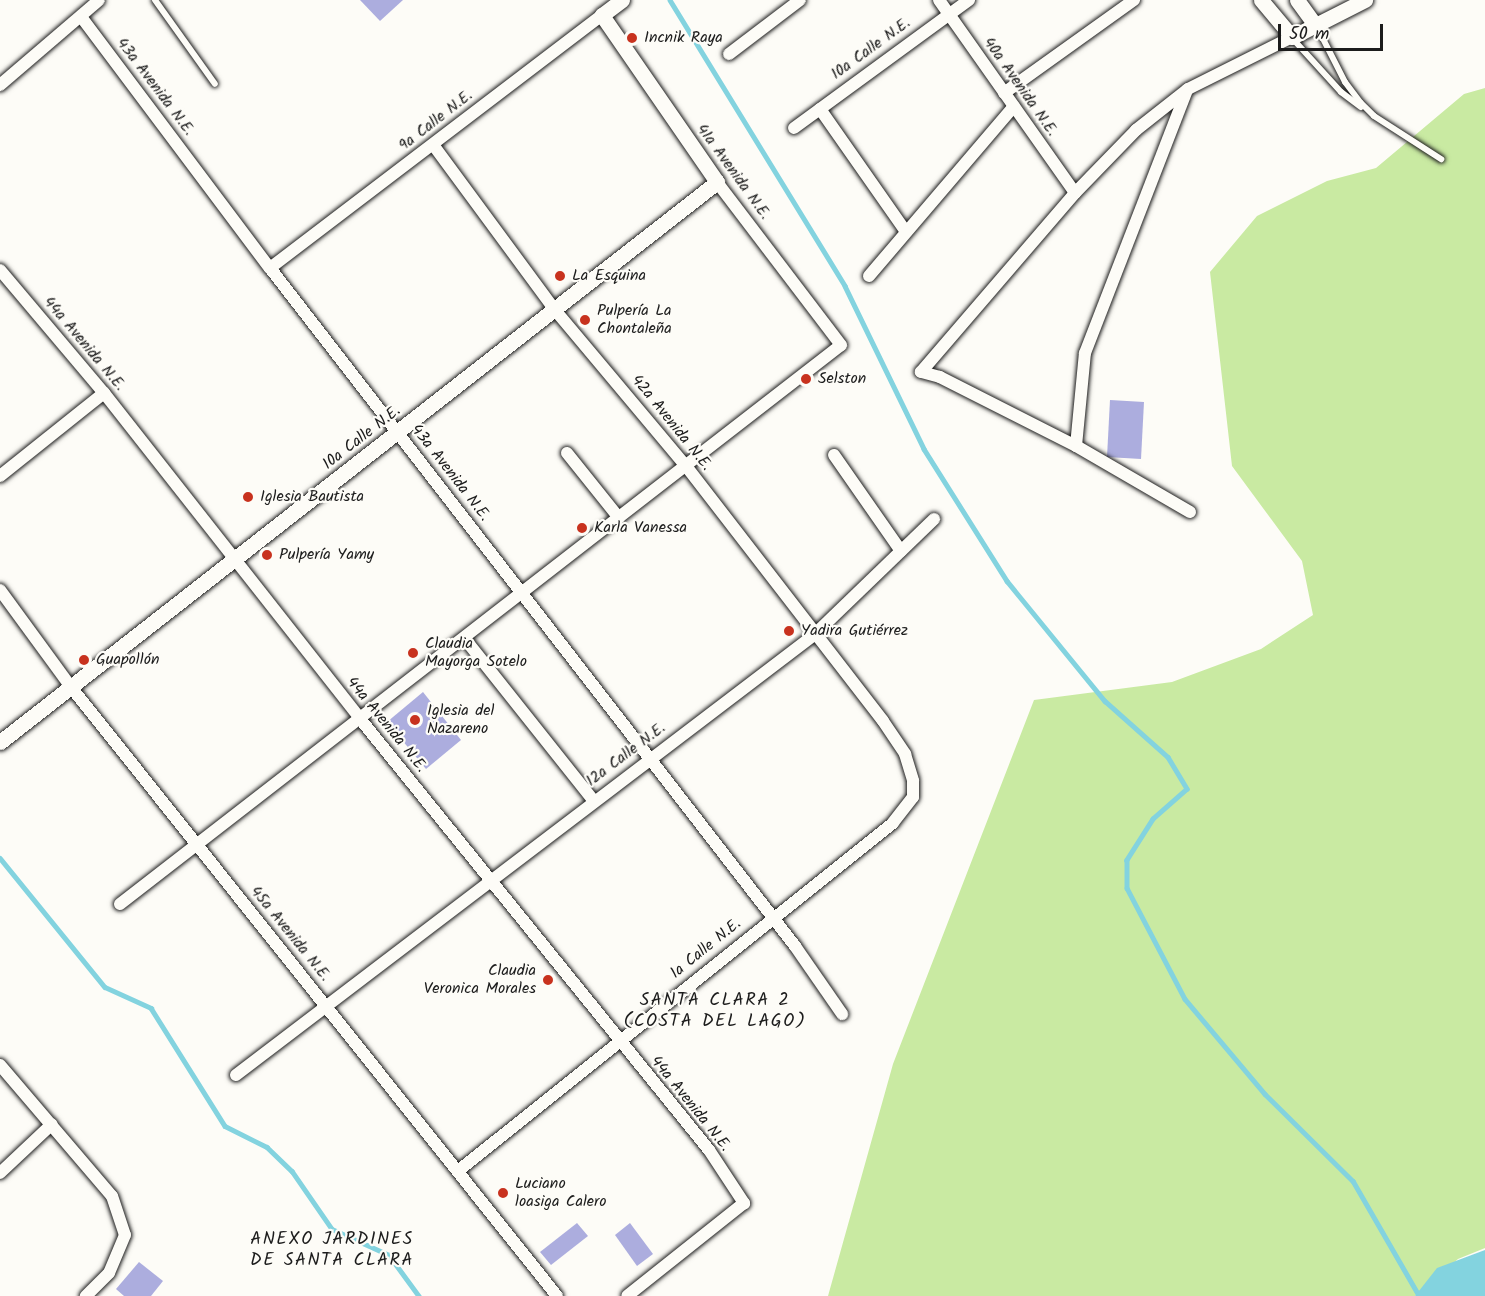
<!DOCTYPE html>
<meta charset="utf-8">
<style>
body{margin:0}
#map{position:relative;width:1485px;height:1296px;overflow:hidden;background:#fdfcf7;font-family:Kalam,sans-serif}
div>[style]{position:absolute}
.green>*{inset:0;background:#c9eaa2}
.water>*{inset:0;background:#83d3df}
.stream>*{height:4.5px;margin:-2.25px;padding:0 2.25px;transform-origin:2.25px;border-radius:2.25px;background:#83d3df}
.building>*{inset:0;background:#acadde}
.roads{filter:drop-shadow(0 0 2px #1c1c1c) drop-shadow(0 0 2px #1c1c1c)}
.service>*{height:6px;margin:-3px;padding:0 3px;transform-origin:3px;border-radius:3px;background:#fdfcf7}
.minor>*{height:12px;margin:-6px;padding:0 6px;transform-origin:6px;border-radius:6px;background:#fdfcf7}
.tertiary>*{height:15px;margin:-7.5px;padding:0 7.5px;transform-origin:7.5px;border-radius:7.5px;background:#fdfcf7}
.dots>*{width:16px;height:16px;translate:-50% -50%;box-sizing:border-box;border:3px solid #fdfcf7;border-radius:50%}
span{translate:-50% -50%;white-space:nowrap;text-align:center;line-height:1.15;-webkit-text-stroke:4.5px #fdfcf7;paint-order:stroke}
.poi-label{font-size:16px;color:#1c1c1c}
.left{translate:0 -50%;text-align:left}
.right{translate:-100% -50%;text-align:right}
.street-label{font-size:16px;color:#1c1c1c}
.neighbourhood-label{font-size:18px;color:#1c1c1c;letter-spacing:1.5px}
.scale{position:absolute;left:1278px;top:24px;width:105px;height:27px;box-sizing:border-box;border:3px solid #1c1c1c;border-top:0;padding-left:8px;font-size:18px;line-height:21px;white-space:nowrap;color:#1c1c1c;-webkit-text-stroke:4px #fdfcf7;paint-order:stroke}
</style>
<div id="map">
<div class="green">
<i style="clip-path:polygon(1485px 88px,1485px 1248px,1458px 1259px,1415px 1296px,828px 1296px,893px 1064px,1034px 700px,1172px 682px,1261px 649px,1313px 615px,1302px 561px,1232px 466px,1210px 272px,1257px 216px,1327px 181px,1376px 168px,1464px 94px)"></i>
</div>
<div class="water">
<i style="clip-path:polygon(1485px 1250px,1485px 1296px,1415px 1296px,1437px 1268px)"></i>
</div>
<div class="stream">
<i style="left:670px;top:0;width:335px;rotate:58.5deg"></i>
<i style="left:845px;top:286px;width:181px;rotate:64.1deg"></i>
<i style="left:924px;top:449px;width:156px;rotate:57.8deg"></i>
<i style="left:1007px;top:581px;width:155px;rotate:50.8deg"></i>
<i style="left:1105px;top:701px;width:84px;rotate:41.6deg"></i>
<i style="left:1168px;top:757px;width:37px;rotate:59deg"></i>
<i style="left:1187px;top:789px;width:45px;rotate:138.6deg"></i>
<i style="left:1153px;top:819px;width:49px;rotate:122.4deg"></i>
<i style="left:1127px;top:860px;width:28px;rotate:90deg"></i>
<i style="left:1127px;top:888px;width:125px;rotate:62.4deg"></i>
<i style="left:1185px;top:999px;width:124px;rotate:49.9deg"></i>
<i style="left:1265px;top:1094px;width:124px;rotate:44.7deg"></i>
<i style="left:1353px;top:1181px;width:128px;rotate:60deg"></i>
<i style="left:0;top:858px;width:166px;rotate:50.9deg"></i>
<i style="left:105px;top:987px;width:51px;rotate:24.5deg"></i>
<i style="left:151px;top:1008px;width:139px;rotate:57.9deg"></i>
<i style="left:225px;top:1126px;width:47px;rotate:26.6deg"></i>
<i style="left:267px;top:1147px;width:35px;rotate:44deg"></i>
<i style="left:292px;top:1171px;width:70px;rotate:55.4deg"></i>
<i style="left:332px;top:1229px;width:63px;rotate:24.5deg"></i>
<i style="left:389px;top:1255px;width:51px;rotate:53.8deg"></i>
</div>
<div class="building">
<i style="clip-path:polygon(360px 0,403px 0,380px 21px)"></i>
<i style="clip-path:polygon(1110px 400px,1144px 402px,1141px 459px,1107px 457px)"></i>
<i style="clip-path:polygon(423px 692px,461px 740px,426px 769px,387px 722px)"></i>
<i style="clip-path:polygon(577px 1223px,588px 1236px,551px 1265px,540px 1252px)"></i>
<i style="clip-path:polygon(630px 1223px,653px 1254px,637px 1266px,615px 1235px)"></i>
<i style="clip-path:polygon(139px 1262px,163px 1281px,151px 1296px,124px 1296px,116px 1289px)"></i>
</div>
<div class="roads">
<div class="service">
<i style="left:155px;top:0;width:103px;rotate:54.5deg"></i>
<i style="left:1317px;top:27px;width:62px;rotate:63deg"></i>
<i style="left:1345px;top:82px;width:26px;rotate:53deg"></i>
<i style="left:1361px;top:103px;width:18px;rotate:45deg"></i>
<i style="left:1374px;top:116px;width:80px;rotate:32.7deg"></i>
<i style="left:1292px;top:38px;width:73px;rotate:47.8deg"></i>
<i style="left:1341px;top:92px;width:25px;rotate:37deg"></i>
</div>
<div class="minor">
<i style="left:939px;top:0;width:236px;rotate:54.8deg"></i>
<i style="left:82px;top:18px;width:313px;rotate:53.1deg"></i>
<i style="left:270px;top:268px;width:858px;rotate:52.25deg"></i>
<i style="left:795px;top:946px;width:83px;rotate:55.3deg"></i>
<i style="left:729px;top:54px;width:89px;rotate:-37.3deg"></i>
<i style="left:0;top:85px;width:130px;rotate:-40.6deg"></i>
<i style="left:1004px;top:93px;width:160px;rotate:-35.6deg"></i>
<i style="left:820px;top:109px;width:150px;rotate:55deg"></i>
<i style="left:794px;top:128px;width:217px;rotate:-36.2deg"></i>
<i style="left:434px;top:146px;width:204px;rotate:53.6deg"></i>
<i style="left:555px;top:310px;width:204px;rotate:50deg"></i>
<i style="left:686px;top:466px;width:322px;rotate:52.3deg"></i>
<i style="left:883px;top:721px;width:40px;rotate:56deg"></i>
<i style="left:905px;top:754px;width:28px;rotate:73deg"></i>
<i style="left:913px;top:781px;width:16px;rotate:90deg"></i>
<i style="left:913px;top:797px;width:33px;rotate:128deg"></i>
<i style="left:893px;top:823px;width:557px;rotate:141.34deg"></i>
<i style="left:270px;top:268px;width:417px;rotate:-37.3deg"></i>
<i style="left:0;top:270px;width:161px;rotate:49.8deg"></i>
<i style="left:104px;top:393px;width:416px;rotate:51.8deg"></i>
<i style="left:361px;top:720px;width:553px;rotate:51.02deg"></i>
<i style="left:709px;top:1150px;width:64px;rotate:56.6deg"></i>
<i style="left:744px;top:1203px;width:149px;rotate:141.5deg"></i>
<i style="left:869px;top:276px;width:223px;rotate:-49.5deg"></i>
<i style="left:1076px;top:446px;width:93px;rotate:-84.5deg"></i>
<i style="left:1085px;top:353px;width:282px;rotate:-68.8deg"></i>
<i style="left:567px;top:453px;width:83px;rotate:51.3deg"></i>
<i style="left:834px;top:455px;width:117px;rotate:55.1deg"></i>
<i style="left:0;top:476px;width:133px;rotate:-38.6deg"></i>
<i style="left:1190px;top:512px;width:132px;rotate:-149.9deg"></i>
<i style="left:1076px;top:446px;width:153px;rotate:-153.1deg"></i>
<i style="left:940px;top:377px;width:20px;rotate:-165deg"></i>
<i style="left:921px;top:372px;width:236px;rotate:-49.3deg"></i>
<i style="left:1075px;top:193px;width:88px;rotate:-45.9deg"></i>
<i style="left:1136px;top:130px;width:66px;rotate:-38.3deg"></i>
<i style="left:1188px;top:89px;width:116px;rotate:-26.6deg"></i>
<i style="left:0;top:590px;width:120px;rotate:53.8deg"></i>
<i style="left:71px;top:687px;width:779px;rotate:51.41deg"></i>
<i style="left:465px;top:639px;width:206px;rotate:51.5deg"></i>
<i style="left:120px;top:904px;width:912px;rotate:-37.79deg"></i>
<i style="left:841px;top:345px;width:205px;rotate:-127.3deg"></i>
<i style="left:0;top:1065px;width:172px;rotate:49.5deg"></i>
<i style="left:112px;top:1196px;width:41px;rotate:71.6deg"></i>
<i style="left:125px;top:1235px;width:41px;rotate:112.8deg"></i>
<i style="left:109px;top:1273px;width:33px;rotate:135deg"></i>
<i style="left:236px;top:1075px;width:726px;rotate:-37.28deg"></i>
<i style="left:814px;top:635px;width:167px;rotate:-44deg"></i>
<i style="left:0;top:1173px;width:71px;rotate:-43.3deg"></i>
</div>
<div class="tertiary">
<i style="left:1261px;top:0;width:48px;rotate:50deg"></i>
<i style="left:1292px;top:37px;width:82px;rotate:-26.9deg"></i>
<i style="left:1297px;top:0;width:32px;rotate:54deg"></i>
<i style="left:0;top:742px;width:910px;rotate:-37.99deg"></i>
<i style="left:717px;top:182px;width:203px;rotate:-124.6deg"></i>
<i style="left:602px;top:15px;width:25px;rotate:-37deg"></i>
</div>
</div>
<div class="dots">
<i style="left:632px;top:38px;background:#c8321e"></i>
<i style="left:560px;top:276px;background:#c8321e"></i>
<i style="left:585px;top:320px;background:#c8321e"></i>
<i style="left:806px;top:379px;background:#c8321e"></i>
<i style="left:248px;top:497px;background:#c8321e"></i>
<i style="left:582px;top:528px;background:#c8321e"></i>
<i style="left:267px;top:555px;background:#c8321e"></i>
<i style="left:789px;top:631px;background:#c8321e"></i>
<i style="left:413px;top:653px;background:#c8321e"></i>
<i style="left:84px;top:660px;background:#c8321e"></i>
<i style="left:415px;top:720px;background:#c8321e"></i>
<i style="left:548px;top:980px;background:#c8321e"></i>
<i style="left:503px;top:1193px;background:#c8321e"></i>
</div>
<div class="poi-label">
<span class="left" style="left:644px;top:38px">Incnik Raya</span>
<span class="left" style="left:572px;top:276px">La Esquina</span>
<span class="left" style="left:597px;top:320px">Pulpería La<br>Chontaleña</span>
<span class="left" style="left:818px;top:379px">Selston</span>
<span class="left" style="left:260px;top:497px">Iglesia Bautista</span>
<span class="left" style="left:594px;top:528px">Karla Vanessa</span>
<span class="left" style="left:279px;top:555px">Pulpería Yamy</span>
<span class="left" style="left:801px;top:631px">Yadira Gutiérrez</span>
<span class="left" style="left:425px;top:653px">Claudia<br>Mayorga Sotelo</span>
<span class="left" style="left:96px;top:660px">Guapollón</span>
<span class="left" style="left:427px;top:720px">Iglesia del<br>Nazareno</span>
<span class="right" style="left:536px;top:980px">Claudia<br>Veronica Morales</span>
<span class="left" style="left:515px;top:1193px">Luciano<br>loasiga Calero</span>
</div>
<div class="street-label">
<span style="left:871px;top:49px;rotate:-36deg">10a Calle N.E.</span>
<span style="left:155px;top:87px;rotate:53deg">43a Avenida N.E.</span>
<span style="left:1020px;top:87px;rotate:55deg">40a Avenida N.E.</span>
<span style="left:436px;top:121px;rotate:-38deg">9a Calle N.E.</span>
<span style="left:733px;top:172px;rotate:54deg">41a Avenida N.E.</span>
<span style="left:84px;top:344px;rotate:50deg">44a Avenida N.E.</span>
<span style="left:671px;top:423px;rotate:51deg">42a Avenida N.E.</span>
<span style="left:362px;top:438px;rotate:-38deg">10a Calle N.E.</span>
<span style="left:450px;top:473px;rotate:52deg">43a Avenida N.E.</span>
<span style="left:386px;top:725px;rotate:51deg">44a Avenida N.E.</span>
<span style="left:626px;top:755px;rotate:-37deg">12a Calle N.E.</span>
<span style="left:290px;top:934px;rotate:51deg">45a Avenida N.E.</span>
<span style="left:706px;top:949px;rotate:-39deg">1a Calle N.E.</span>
<span style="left:690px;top:1104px;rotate:51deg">44a Avenida N.E.</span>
</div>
<div class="neighbourhood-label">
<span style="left:715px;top:1012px">SANTA CLARA 2<br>(COSTA DEL LAGO)</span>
<span style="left:332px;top:1251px">ANEXO JARDINES<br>DE SANTA CLARA</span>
</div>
<div class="scale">50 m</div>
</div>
